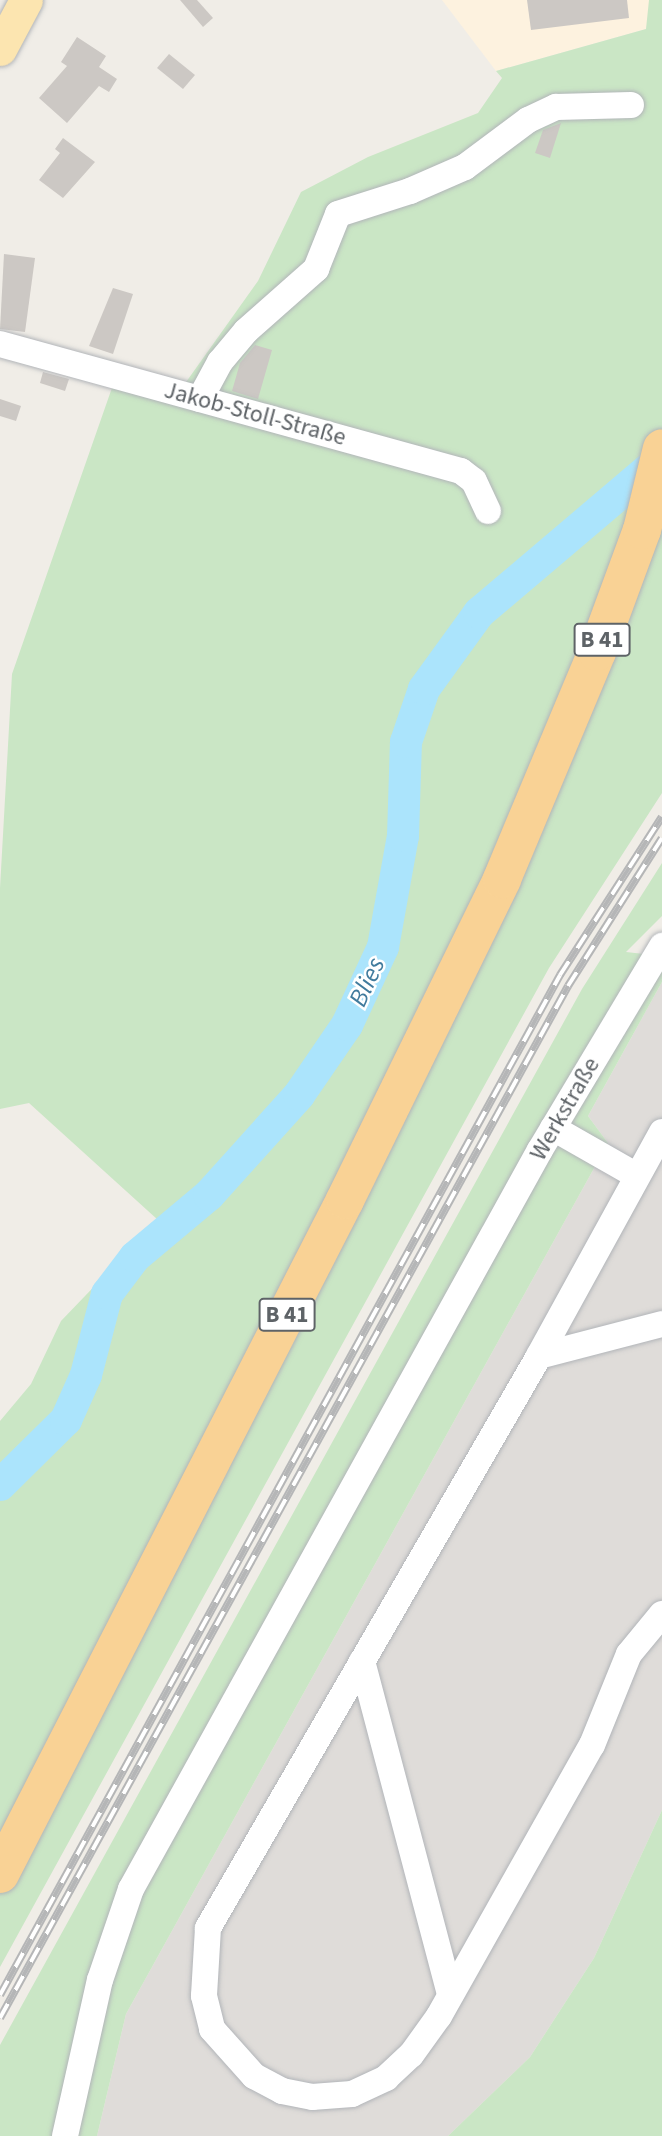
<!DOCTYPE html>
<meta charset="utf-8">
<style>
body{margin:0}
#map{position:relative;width:662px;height:2136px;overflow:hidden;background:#f0ede7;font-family:"Source Sans 3",sans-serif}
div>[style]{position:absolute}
.commercial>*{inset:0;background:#fdf2df}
.industrial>*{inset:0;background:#dfdcd9}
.green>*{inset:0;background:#cae6c5}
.river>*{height:32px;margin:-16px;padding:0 16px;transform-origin:16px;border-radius:16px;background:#abe4fc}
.building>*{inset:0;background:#ccc8c4}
.roads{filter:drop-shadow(0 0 2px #b2b5b9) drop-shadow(0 0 2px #b2b5b9)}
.minor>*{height:26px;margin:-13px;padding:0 13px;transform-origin:13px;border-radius:13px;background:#fff}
.major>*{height:33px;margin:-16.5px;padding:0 16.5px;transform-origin:16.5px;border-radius:16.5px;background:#fce5b0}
.highway>*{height:38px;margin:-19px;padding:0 19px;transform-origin:19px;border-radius:19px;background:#f9d295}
.rail>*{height:8px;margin-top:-4px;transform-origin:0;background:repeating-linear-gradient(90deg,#fff 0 16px,#b5b6b7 0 32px);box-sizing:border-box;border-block:2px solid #b5b6b7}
span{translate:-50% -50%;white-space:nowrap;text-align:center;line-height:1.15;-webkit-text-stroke:5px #fff;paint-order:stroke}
.shield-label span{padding:2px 5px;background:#fff;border:2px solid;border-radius:5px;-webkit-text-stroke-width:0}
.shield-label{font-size:23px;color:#5e6367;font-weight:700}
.street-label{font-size:24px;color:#5e6367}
.water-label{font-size:26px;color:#417b9d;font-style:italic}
</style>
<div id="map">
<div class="commercial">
<i style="clip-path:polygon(442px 0,649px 0,650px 12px,646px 29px,496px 71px)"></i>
</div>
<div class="industrial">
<i style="clip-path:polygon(662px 982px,662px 1810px,594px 1958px,530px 2057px,448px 2136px,97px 2136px,126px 2014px,608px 1143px,588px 1116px)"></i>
</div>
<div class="green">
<i style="clip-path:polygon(649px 0,662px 0,662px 793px,549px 968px,0 1967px,0 1421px,31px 1384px,61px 1321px,158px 1220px,29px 1103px,0 1109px,0 888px,12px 674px,114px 382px,174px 399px,258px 281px,301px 192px,368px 157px,478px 113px,502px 78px,496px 71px,646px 29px)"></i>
<i style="clip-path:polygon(662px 863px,662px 916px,626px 952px,662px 956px,662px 982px,588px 1116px,608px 1143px,126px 2014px,97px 2136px,0 2136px,0 2045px,582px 989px)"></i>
<i style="clip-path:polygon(662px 1810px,662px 2136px,448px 2136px,530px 2057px,594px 1958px)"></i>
</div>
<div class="river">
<i style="left:0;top:1485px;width:93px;rotate:-44.6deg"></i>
<i style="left:66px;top:1420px;width:49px;rotate:-66deg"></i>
<i style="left:86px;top:1375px;width:84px;rotate:-75.5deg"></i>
<i style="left:107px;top:1294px;width:46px;rotate:-52.9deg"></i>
<i style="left:135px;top:1257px;width:97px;rotate:-40deg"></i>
<i style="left:209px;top:1195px;width:135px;rotate:-48deg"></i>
<i style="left:299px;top:1095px;width:85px;rotate:-55.6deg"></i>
<i style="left:347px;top:1025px;width:86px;rotate:-65.2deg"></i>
<i style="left:383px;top:947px;width:113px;rotate:-79.8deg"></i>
<i style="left:403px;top:836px;width:94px;rotate:-88.2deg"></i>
<i style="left:406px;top:742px;width:56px;rotate:-71.2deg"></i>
<i style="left:424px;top:689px;width:94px;rotate:-54.1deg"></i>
<i style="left:479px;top:613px;width:240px;rotate:-40.3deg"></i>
</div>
<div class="building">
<i style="clip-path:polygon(180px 0,197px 0,213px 18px,203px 27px)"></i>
<i style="clip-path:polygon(527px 0,627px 0,629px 18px,531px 30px)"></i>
<i style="clip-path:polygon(77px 37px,106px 56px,99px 67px,117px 79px,109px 92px,99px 86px,67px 123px,39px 98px,67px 66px,61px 62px)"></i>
<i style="clip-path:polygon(169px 54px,195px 75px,183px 89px,157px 68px)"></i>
<i style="clip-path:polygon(561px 123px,550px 158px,535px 153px,543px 130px)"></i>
<i style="clip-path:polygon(63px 138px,95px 162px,63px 198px,39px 180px,60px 153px,55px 149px)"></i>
<i style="clip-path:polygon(4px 254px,35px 258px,25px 332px,0 329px)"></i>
<i style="clip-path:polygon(113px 288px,133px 294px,113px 354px,89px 346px)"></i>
<i style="clip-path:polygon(255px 345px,272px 350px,258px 399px,232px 391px,240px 363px)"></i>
<i style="clip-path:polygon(43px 372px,69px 379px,65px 391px,40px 383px)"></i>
<i style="clip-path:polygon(0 399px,21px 406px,16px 421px,0 416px)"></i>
</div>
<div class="roads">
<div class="minor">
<i style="left:0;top:344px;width:478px;rotate:15.4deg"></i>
<i style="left:461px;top:471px;width:16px;rotate:38deg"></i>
<i style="left:474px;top:481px;width:33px;rotate:65deg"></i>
<i style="left:200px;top:399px;width:42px;rotate:-61.6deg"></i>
<i style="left:220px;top:362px;width:40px;rotate:-50deg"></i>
<i style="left:246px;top:331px;width:94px;rotate:-41.5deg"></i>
<i style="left:316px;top:269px;width:59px;rotate:-68.2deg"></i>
<i style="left:338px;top:214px;width:76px;rotate:-17.7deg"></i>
<i style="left:410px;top:191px;width:60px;rotate:-23.6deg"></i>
<i style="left:465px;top:167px;width:79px;rotate:-36.7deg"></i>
<i style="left:528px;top:120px;width:31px;rotate:-25deg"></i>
<i style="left:556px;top:107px;width:75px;rotate:-1.5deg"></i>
<i style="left:553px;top:1128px;width:97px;rotate:29.7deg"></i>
<i style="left:662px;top:1132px;width:256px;rotate:118.8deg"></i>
<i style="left:539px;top:1356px;width:661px;rotate:120.06deg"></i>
<i style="left:208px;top:1928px;width:68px;rotate:93.4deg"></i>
<i style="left:204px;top:1996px;width:34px;rotate:76deg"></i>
<i style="left:212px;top:2029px;width:63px;rotate:48.2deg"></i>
<i style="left:254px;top:2076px;width:32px;rotate:28deg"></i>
<i style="left:282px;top:2091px;width:31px;rotate:11deg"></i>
<i style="left:312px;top:2097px;width:40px;rotate:-4.3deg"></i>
<i style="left:352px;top:2094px;width:38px;rotate:-25deg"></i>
<i style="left:386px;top:2078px;width:34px;rotate:-43deg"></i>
<i style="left:411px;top:2055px;width:48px;rotate:-54.3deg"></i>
<i style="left:439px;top:2016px;width:311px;rotate:-60.6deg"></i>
<i style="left:592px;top:1745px;width:98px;rotate:-67.9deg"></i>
<i style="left:629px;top:1654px;width:52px;rotate:-50.5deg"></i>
<i style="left:539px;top:1356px;width:127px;rotate:-14.6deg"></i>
<i style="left:362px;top:1661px;width:344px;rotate:75.2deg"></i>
<i style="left:65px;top:2136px;width:160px;rotate:-77.4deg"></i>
<i style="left:100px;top:1980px;width:96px;rotate:-71.2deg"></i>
<i style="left:131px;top:1889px;width:845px;rotate:-61.04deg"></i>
<i style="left:540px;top:1150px;width:238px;rotate:-59.1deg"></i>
</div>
<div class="major">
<i style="left:0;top:49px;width:55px;rotate:-62deg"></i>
</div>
<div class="highway">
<i style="left:0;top:1874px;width:757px;rotate:-62.89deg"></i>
<i style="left:345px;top:1200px;width:357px;rotate:-63.9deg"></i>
<i style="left:502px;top:879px;width:246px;rotate:-67.3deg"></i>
<i style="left:597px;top:652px;width:130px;rotate:-69.8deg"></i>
<i style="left:642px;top:530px;width:84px;rotate:-76.3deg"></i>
</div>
</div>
<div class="rail">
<i style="left:0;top:1995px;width:1164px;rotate:-61.23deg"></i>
<i style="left:560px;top:975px;width:188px;rotate:-57.2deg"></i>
<i style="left:0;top:2018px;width:1178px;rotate:-61.17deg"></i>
<i style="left:568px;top:986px;width:175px;rotate:-57.6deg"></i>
</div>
<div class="shield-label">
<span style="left:602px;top:640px">B 41</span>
<span style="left:287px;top:1315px">B 41</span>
</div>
<div class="street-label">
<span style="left:255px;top:414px;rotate:15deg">Jakob-Stoll-Straße</span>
<span style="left:565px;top:1109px;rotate:-60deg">Werkstraße</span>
</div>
<div class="water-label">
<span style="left:367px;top:982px;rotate:-65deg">Blies</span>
</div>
</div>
